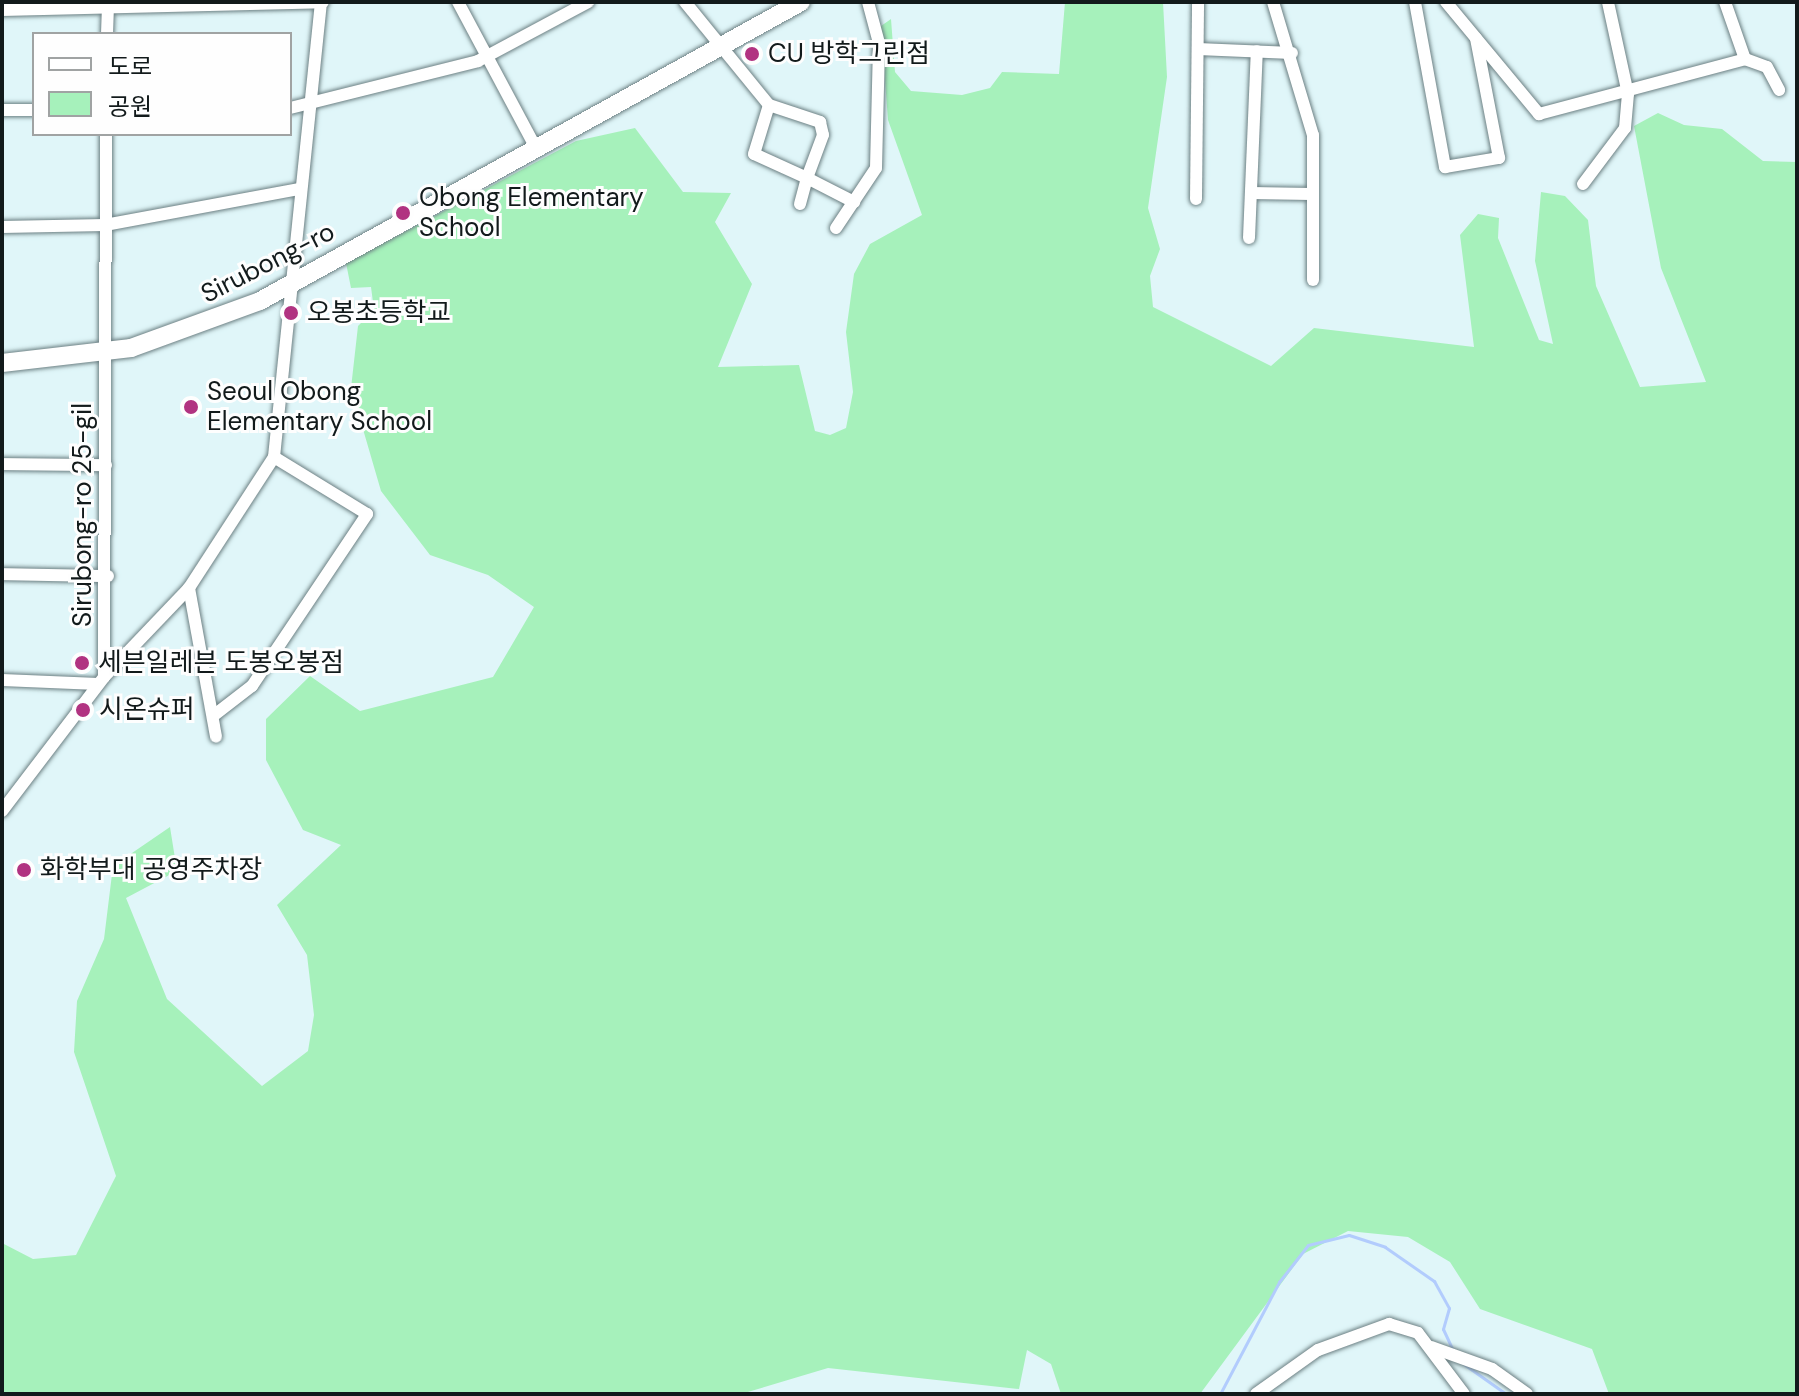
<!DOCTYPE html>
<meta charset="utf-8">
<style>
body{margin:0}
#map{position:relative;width:1799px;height:1396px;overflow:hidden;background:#e0f6f9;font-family:"DM Sans","Noto Sans KR",sans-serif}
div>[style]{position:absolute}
.green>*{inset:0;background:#a6f1bb}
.stream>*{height:3px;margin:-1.5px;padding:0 1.5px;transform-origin:1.5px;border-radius:1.5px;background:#b2ccfd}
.roads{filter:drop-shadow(0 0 2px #6c8083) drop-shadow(0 0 2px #6c8083)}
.street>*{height:12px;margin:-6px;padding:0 6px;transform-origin:6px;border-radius:6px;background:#fff}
.secondary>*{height:18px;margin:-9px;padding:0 9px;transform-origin:9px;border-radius:9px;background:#fff}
.dots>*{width:22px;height:22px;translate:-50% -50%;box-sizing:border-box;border:4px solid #fefefe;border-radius:50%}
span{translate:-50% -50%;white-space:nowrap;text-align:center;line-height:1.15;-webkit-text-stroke:6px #fefefe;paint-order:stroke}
.poi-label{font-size:26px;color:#121a1b}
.left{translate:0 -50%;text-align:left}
.street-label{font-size:26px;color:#121a1b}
.frame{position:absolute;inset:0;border:4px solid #121a1b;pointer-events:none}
.legend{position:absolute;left:32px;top:32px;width:260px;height:104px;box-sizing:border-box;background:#fefefe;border:2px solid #a0a3a3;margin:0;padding:10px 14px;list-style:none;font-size:24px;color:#121a1b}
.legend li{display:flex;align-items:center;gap:16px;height:40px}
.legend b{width:40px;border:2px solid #a0a3a3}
</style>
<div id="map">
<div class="green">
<i style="clip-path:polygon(1065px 2px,1163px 2px,1167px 77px,1148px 208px,1160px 249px,1150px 276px,1153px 307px,1271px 366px,1314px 328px,1474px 347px,1460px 235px,1478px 214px,1499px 218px,1498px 238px,1539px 340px,1553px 344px,1535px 261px,1541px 192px,1565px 196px,1588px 220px,1596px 286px,1640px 387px,1706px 382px,1661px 268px,1634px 126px,1658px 113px,1684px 125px,1722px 129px,1763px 161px,1797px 162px,1797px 1394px,1609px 1394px,1592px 1349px,1480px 1309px,1450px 1262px,1408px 1237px,1348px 1231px,1303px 1254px,1200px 1394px,1061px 1394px,1051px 1364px,1027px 1350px,1019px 1389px,828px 1368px,741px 1394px,2px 1394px,2px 1243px,33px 1259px,76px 1255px,116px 1176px,74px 1052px,77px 1001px,104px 939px,113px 866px,170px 827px,177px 871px,126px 898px,167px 999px,262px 1086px,308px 1051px,314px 1015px,307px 955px,277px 905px,341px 845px,303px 830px,266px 760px,266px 719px,310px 676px,360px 711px,493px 677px,534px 607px,488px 575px,430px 555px,381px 491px,351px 388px,358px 326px,374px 310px,371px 287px,351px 288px,346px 263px,576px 141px,635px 128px,683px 192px,731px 193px,715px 222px,752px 284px,718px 367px,799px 365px,815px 431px,830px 435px,846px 428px,853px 392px,846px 332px,854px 274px,870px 244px,922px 215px,888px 120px,881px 26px,891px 19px,895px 72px,911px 91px,962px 95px,990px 88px,1002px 72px,1059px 74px)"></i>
</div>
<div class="stream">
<i style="left:1458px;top:1360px;width:59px;rotate:35.3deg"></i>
<i style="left:1220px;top:1394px;width:127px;rotate:-62.2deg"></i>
<i style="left:1279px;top:1282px;width:47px;rotate:-51.9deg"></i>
<i style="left:1308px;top:1245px;width:42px;rotate:-13.7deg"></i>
<i style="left:1349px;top:1235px;width:38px;rotate:18deg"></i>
<i style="left:1385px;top:1247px;width:60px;rotate:34.8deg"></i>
<i style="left:1434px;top:1281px;width:31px;rotate:61deg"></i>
<i style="left:1449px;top:1308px;width:22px;rotate:106deg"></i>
<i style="left:1443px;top:1329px;width:23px;rotate:65deg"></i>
</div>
<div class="roads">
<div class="street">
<i style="left:458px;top:2px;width:163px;rotate:61.9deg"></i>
<i style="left:685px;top:2px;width:133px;rotate:50.8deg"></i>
<i style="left:1273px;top:2px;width:139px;rotate:73.3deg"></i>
<i style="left:1313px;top:135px;width:145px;rotate:90deg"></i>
<i style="left:1415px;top:2px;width:168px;rotate:79.7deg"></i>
<i style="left:1445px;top:167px;width:55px;rotate:-9.5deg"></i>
<i style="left:1499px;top:158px;width:122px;rotate:-100.9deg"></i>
<i style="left:1446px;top:2px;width:146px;rotate:50.3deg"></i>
<i style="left:1539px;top:114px;width:213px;rotate:-14.9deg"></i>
<i style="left:1725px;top:2px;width:60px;rotate:70.7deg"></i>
<i style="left:1745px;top:59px;width:23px;rotate:20deg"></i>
<i style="left:1767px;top:67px;width:26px;rotate:62deg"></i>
<i style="left:2px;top:10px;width:321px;rotate:-1.4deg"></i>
<i style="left:107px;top:34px;width:29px;rotate:-88deg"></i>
<i style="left:1198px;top:49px;width:94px;rotate:2.4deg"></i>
<i style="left:290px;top:108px;width:194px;rotate:-14deg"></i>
<i style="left:478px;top:61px;width:125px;rotate:-28.2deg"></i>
<i style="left:2px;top:110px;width:32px"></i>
<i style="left:1583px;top:184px;width:70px;rotate:-53.1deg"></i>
<i style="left:1625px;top:128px;width:34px;rotate:-85deg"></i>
<i style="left:1628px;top:94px;width:94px;rotate:-102.3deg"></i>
<i style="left:1251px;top:193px;width:60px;rotate:1deg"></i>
<i style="left:1196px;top:199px;width:197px;rotate:-89.4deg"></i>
<i style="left:800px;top:204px;width:27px;rotate:-75deg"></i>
<i style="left:807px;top:178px;width:58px;rotate:-155.6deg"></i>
<i style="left:754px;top:154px;width:51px;rotate:-73deg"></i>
<i style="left:769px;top:105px;width:54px;rotate:18.4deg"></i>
<i style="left:820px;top:122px;width:13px;rotate:77deg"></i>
<i style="left:823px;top:135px;width:46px;rotate:110.4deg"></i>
<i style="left:807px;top:178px;width:53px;rotate:27.1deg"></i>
<i style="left:2px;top:227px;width:103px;rotate:-1.1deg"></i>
<i style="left:105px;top:225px;width:198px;rotate:-10.5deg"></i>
<i style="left:836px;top:228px;width:72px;rotate:-56.3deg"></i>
<i style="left:876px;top:168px;width:125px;rotate:-88.6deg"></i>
<i style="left:879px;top:43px;width:42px;rotate:-105deg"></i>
<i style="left:1249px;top:238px;width:187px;rotate:-87.6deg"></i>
<i style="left:2px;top:464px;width:104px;rotate:0.6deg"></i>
<i style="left:2px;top:574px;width:106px;rotate:1.1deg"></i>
<i style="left:189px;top:588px;width:151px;rotate:79.7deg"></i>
<i style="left:104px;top:677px;width:543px;rotate:-89.79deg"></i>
<i style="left:2px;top:680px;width:96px;rotate:2.4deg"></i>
<i style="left:213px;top:716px;width:49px;rotate:-37.6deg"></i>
<i style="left:252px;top:686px;width:207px;rotate:-56.2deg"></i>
<i style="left:367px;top:514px;width:109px;rotate:-148.5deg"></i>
<i style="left:2px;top:811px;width:168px;rotate:-52.7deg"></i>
<i style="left:104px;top:677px;width:123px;rotate:-46.3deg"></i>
<i style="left:189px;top:588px;width:156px;rotate:-57deg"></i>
<i style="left:274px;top:457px;width:457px;rotate:-84.1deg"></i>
<i style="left:1431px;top:1347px;width:65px;rotate:19.8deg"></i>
<i style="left:1492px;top:1369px;width:43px;rotate:35.5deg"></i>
<i style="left:1256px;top:1394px;width:76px;rotate:-35.4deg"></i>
<i style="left:1318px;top:1350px;width:76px;rotate:-20.1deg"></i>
<i style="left:1389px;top:1324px;width:30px;rotate:17deg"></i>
<i style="left:1418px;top:1333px;width:76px;rotate:53deg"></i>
</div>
<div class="secondary">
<i style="left:2px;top:363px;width:130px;rotate:-6.6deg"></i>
<i style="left:131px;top:348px;width:137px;rotate:-20deg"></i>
<i style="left:260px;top:301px;width:618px;rotate:-28.93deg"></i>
</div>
</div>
<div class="dots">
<i style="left:752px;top:54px;background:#b13381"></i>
<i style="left:403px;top:213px;background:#b13381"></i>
<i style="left:291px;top:313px;background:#b13381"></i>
<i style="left:191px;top:407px;background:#b13381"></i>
<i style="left:82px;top:663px;background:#b13381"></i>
<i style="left:83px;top:710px;background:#b13381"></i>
<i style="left:24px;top:870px;background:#b13381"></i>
</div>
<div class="poi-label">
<span class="left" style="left:768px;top:54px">CU 방학그린점</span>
<span class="left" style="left:419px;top:213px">Obong Elementary<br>School</span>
<span class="left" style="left:307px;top:313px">오봉초등학교</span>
<span class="left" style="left:207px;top:407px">Seoul Obong<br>Elementary School</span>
<span class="left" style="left:98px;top:663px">세븐일레븐 도봉오봉점</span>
<span class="left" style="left:99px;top:710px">시온슈퍼</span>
<span class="left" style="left:40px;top:870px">화학부대 공영주차장</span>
</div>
<div class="street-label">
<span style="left:268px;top:263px;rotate:-27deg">Sirubong-ro</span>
<span style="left:83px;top:515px;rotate:-90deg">Sirubong-ro 25-gil</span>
</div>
<div class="frame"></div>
<ul class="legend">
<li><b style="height:10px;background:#fff"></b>도로</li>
<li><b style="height:22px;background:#a6f1bb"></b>공원</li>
</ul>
</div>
